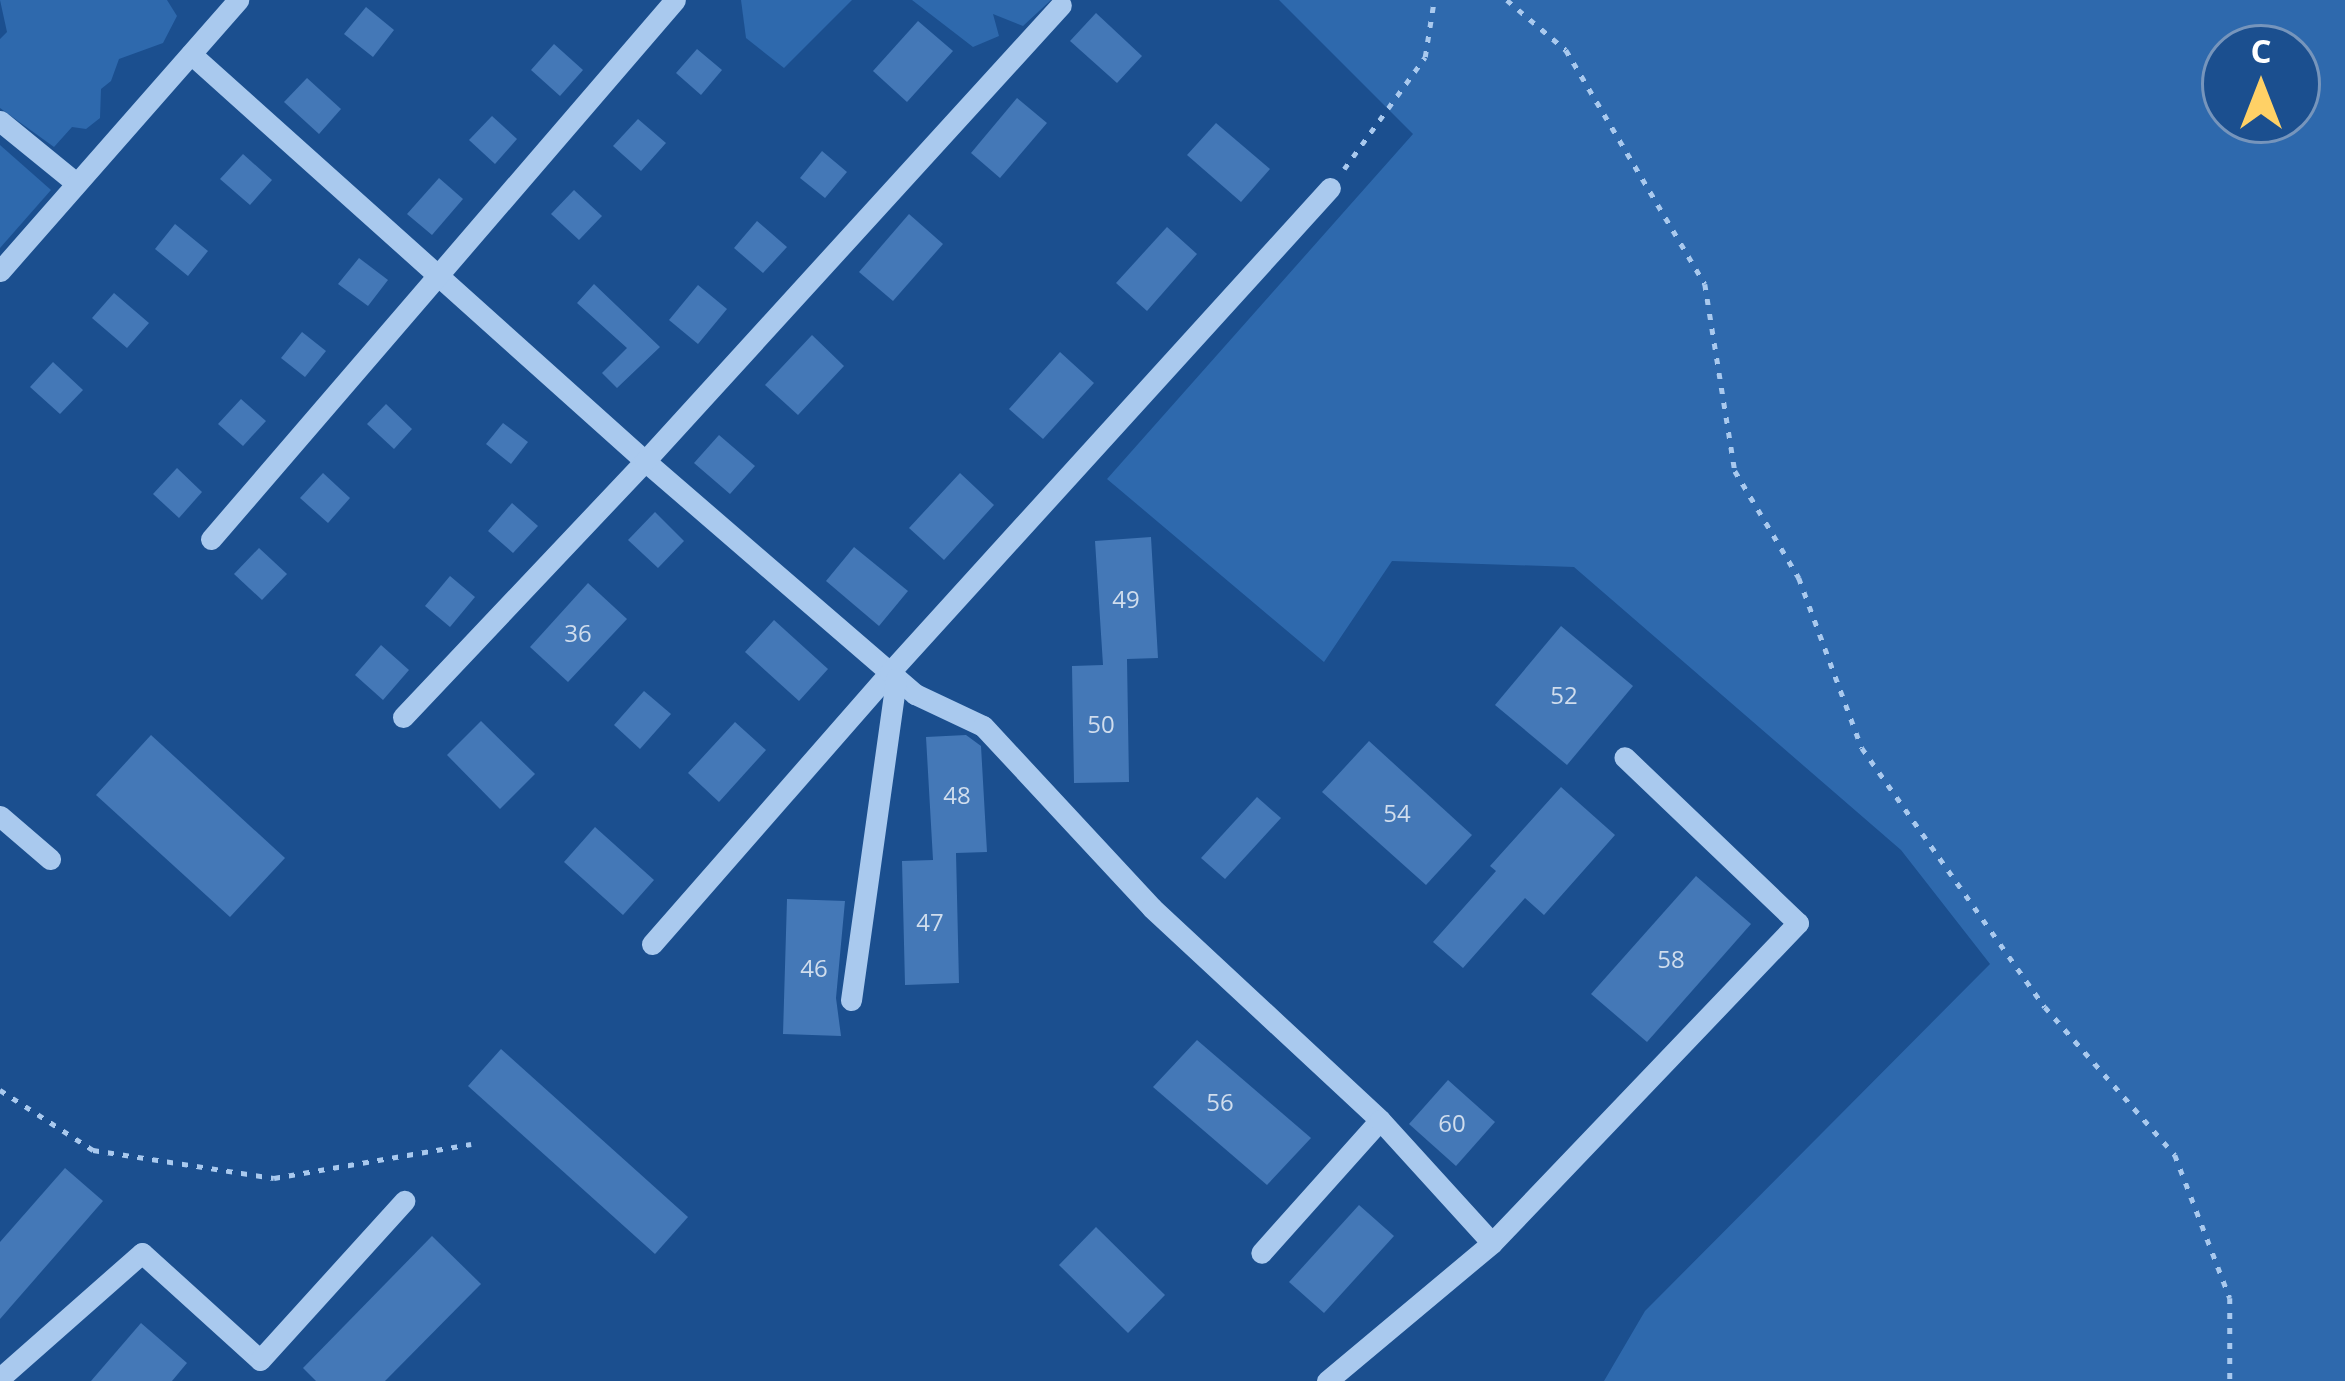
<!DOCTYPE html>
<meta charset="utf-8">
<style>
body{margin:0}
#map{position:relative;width:2345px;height:1381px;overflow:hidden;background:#1b4f8f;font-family:"Open Sans",sans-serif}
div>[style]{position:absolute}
.green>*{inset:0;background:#2e69ad}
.building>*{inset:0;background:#4478b7}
.path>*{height:4.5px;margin-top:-2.25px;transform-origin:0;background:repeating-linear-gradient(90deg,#a9c9ee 0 6px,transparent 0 15px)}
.minor>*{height:21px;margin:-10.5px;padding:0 10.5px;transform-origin:10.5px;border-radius:10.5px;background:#a9c9ee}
span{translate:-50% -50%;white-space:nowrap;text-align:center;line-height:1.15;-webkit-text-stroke:10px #1b4f8f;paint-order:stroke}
.number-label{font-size:24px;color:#d0dded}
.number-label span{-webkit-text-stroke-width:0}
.north{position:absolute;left:2201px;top:24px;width:120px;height:120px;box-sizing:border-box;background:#1b4f8f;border:3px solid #7695bc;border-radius:50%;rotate:0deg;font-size:33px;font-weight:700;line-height:48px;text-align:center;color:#fff}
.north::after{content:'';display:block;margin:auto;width:42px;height:54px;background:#ffd166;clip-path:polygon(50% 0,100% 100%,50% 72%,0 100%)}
</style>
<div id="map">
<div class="green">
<i style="clip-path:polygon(0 0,167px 0,177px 16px,163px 43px,119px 59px,111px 81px,101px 89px,100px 118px,86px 129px,72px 127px,54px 147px,0 108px,0 39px,7px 32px)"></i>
<i style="clip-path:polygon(741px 0,852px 0,784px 68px,746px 38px)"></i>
<i style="clip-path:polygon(912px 0,1051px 0,1023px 26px,993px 14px,999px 36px,973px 47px)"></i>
<i style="clip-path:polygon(evenodd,1279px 0,2345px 0,2345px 1381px,1604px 1381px,1645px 1311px,1990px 964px,1901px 850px,1574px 567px,1392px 561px,1324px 662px,1107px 479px,1413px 134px,1279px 0,2225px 48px,2297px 48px,2297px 120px,2225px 120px,2225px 48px)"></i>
<i style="clip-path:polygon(0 145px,51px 190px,0 248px)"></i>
</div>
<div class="building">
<i style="clip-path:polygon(366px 7px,394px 30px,373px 57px,344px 34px)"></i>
<i style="clip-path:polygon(1096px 13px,1142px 56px,1117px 83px,1070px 41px)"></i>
<i style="clip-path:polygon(918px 21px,953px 51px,907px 102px,873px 71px)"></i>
<i style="clip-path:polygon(554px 44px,583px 70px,560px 96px,531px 70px)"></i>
<i style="clip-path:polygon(697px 49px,722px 70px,701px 95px,676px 73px)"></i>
<i style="clip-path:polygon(307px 78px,341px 109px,319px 134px,284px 102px)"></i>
<i style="clip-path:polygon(1017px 98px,1047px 123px,1000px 178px,971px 153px)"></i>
<i style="clip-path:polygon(492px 116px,517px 139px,495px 164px,469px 140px)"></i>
<i style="clip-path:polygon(638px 119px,666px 143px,641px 171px,613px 146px)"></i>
<i style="clip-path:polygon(1216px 123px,1270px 169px,1241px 202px,1187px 155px)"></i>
<i style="clip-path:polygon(822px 151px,847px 172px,825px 198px,800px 178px)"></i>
<i style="clip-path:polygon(243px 154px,272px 180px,250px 205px,220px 179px)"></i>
<i style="clip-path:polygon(439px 178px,463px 199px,432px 235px,407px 214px)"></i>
<i style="clip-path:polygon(574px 190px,602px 216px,579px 240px,551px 214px)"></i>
<i style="clip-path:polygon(909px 214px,943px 244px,893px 301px,859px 272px)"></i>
<i style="clip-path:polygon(757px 221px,787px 247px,763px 273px,734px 248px)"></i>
<i style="clip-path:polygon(175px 224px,208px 251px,188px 276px,155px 249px)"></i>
<i style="clip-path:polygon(1167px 227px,1197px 254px,1147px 311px,1116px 283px)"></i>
<i style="clip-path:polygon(359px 258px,388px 280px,368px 306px,338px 284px)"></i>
<i style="clip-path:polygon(594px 284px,660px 347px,617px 388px,602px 373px,627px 348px,577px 303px)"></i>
<i style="clip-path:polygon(698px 285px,727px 309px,698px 344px,669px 320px)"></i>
<i style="clip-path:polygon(114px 293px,149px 323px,127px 348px,92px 318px)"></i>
<i style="clip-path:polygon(302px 332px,326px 351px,305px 377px,281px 358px)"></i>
<i style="clip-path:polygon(812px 335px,844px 366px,798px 415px,765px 385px)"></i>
<i style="clip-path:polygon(1060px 352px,1094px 383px,1043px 439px,1009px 409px)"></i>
<i style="clip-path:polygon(53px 362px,83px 390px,60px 414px,30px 387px)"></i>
<i style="clip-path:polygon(241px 399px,266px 421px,243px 446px,218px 424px)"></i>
<i style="clip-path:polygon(386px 404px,412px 429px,394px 449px,367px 424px)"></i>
<i style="clip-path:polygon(503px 423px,528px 442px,511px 464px,486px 444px)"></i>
<i style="clip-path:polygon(719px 435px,755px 466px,730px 494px,694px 463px)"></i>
<i style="clip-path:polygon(177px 468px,202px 492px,179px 518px,153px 494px)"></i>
<i style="clip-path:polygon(323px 473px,350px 498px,328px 523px,300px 498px)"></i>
<i style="clip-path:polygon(960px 473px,994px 505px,944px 560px,909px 528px)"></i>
<i style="clip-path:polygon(512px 503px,538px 526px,513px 553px,488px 531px)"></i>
<i style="clip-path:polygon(655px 512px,684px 541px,658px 568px,628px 540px)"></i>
<i style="clip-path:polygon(1151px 537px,1158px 658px,1127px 659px,1129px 782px,1074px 783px,1072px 666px,1103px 665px,1095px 541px)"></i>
<i style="clip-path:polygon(854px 547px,908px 591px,879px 626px,826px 581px)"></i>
<i style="clip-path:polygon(259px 548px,287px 574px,262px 600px,234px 574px)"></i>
<i style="clip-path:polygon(450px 576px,475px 597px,450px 627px,425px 606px)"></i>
<i style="clip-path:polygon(588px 583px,627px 619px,568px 682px,530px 647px)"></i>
<i style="clip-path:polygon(774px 620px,828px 669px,799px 701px,745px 652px)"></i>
<i style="clip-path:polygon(1561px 626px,1633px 686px,1567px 765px,1495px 705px)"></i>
<i style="clip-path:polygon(381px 645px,409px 670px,383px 700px,355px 675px)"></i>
<i style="clip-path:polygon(644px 691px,671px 714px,640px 749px,614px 725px)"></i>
<i style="clip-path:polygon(481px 721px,535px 774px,500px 809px,447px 755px)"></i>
<i style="clip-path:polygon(735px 722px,766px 750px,719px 802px,688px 773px)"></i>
<i style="clip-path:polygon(151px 735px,285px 858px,230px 917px,96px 795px)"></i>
<i style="clip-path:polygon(966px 735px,981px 746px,987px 852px,956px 853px,959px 983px,905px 985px,902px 861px,933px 860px,926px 737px)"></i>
<i style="clip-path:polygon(1369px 741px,1472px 835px,1426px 885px,1322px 792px)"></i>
<i style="clip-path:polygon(1561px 787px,1615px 835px,1544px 915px,1525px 898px,1463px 968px,1433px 942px,1496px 871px,1490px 866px)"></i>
<i style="clip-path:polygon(1257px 797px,1281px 818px,1225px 879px,1201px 858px)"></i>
<i style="clip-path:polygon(595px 827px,654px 880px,623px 915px,564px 862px)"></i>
<i style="clip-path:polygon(1696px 876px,1751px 924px,1647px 1042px,1591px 994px)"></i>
<i style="clip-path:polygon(787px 899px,845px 901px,836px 998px,841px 1036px,783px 1034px)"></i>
<i style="clip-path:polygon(1197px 1040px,1311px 1138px,1267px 1185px,1153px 1087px)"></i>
<i style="clip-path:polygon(501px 1049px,688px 1217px,655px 1254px,468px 1086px)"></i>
<i style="clip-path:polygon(1448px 1080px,1495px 1122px,1456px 1166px,1409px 1124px)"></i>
<i style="clip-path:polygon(65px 1168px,103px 1201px,0 1319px,0 1242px)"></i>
<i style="clip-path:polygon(1359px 1205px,1394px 1236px,1324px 1313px,1289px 1282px)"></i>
<i style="clip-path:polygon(1096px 1227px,1165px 1295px,1128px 1333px,1059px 1265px)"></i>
<i style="clip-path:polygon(432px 1236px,481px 1284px,385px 1381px,316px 1381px,303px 1368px)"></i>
<i style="clip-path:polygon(141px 1323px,187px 1363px,172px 1381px,91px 1381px)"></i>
</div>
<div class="path">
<i style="left:1507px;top:0;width:77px;rotate:40.3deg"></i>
<i style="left:1566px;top:50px;width:272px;rotate:59.3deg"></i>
<i style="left:1705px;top:284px;width:189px;rotate:80.9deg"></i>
<i style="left:1735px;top:471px;width:125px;rotate:59.1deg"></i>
<i style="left:1799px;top:578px;width:181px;rotate:69.7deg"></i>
<i style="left:1862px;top:748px;width:317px;rotate:54.8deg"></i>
<i style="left:2045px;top:1007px;width:197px;rotate:48.7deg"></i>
<i style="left:2175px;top:1155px;width:153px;rotate:69deg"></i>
<i style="left:2230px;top:1298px;width:83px;rotate:90deg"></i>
<i style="left:1344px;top:169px;width:138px;rotate:-54.1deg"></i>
<i style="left:1425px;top:57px;width:58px;rotate:-81deg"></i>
<i style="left:0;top:1090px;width:111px;rotate:32.8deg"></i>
<i style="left:93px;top:1150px;width:183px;rotate:8.8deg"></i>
<i style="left:274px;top:1178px;width:200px;rotate:-9.8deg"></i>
</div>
<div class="minor">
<i style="left:191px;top:54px;width:610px;rotate:41.88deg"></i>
<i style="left:645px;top:461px;width:357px;rotate:40.8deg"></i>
<i style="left:915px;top:694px;width:75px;rotate:25.2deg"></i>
<i style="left:983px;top:726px;width:248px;rotate:47.1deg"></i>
<i style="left:1152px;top:908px;width:311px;rotate:42.9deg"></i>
<i style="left:1380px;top:1120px;width:178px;rotate:131.8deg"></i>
<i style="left:0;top:121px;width:98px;rotate:39.2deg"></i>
<i style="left:0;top:271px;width:361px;rotate:-48.7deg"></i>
<i style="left:211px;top:539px;width:711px;rotate:-49.28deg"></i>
<i style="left:403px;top:717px;width:352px;rotate:-46.6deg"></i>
<i style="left:645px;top:461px;width:617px;rotate:-47.63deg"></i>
<i style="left:0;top:816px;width:66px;rotate:40.7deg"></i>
<i style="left:652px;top:944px;width:361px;rotate:-48.8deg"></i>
<i style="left:890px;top:672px;width:654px;rotate:-47.73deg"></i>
<i style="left:851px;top:1000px;width:325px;rotate:-82deg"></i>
<i style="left:1492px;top:1243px;width:443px;rotate:-46.3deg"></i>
<i style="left:1798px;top:923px;width:240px;rotate:-136.3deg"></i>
<i style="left:0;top:1378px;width:189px;rotate:-41.4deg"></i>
<i style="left:142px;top:1253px;width:159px;rotate:42.2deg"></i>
<i style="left:260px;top:1360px;width:215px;rotate:-47.8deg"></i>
<i style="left:1327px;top:1381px;width:215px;rotate:-39.9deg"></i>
<i style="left:1492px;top:1243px;width:166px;rotate:-132.3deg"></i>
</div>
<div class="number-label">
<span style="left:1126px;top:599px">49</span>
<span style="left:578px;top:633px">36</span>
<span style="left:1564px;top:695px">52</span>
<span style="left:1101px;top:724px">50</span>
<span style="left:957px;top:795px">48</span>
<span style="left:1397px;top:813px">54</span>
<span style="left:930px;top:922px">47</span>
<span style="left:1671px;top:959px">58</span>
<span style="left:814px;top:968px">46</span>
<span style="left:1220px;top:1102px">56</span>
<span style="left:1452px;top:1123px">60</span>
</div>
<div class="north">С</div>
</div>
